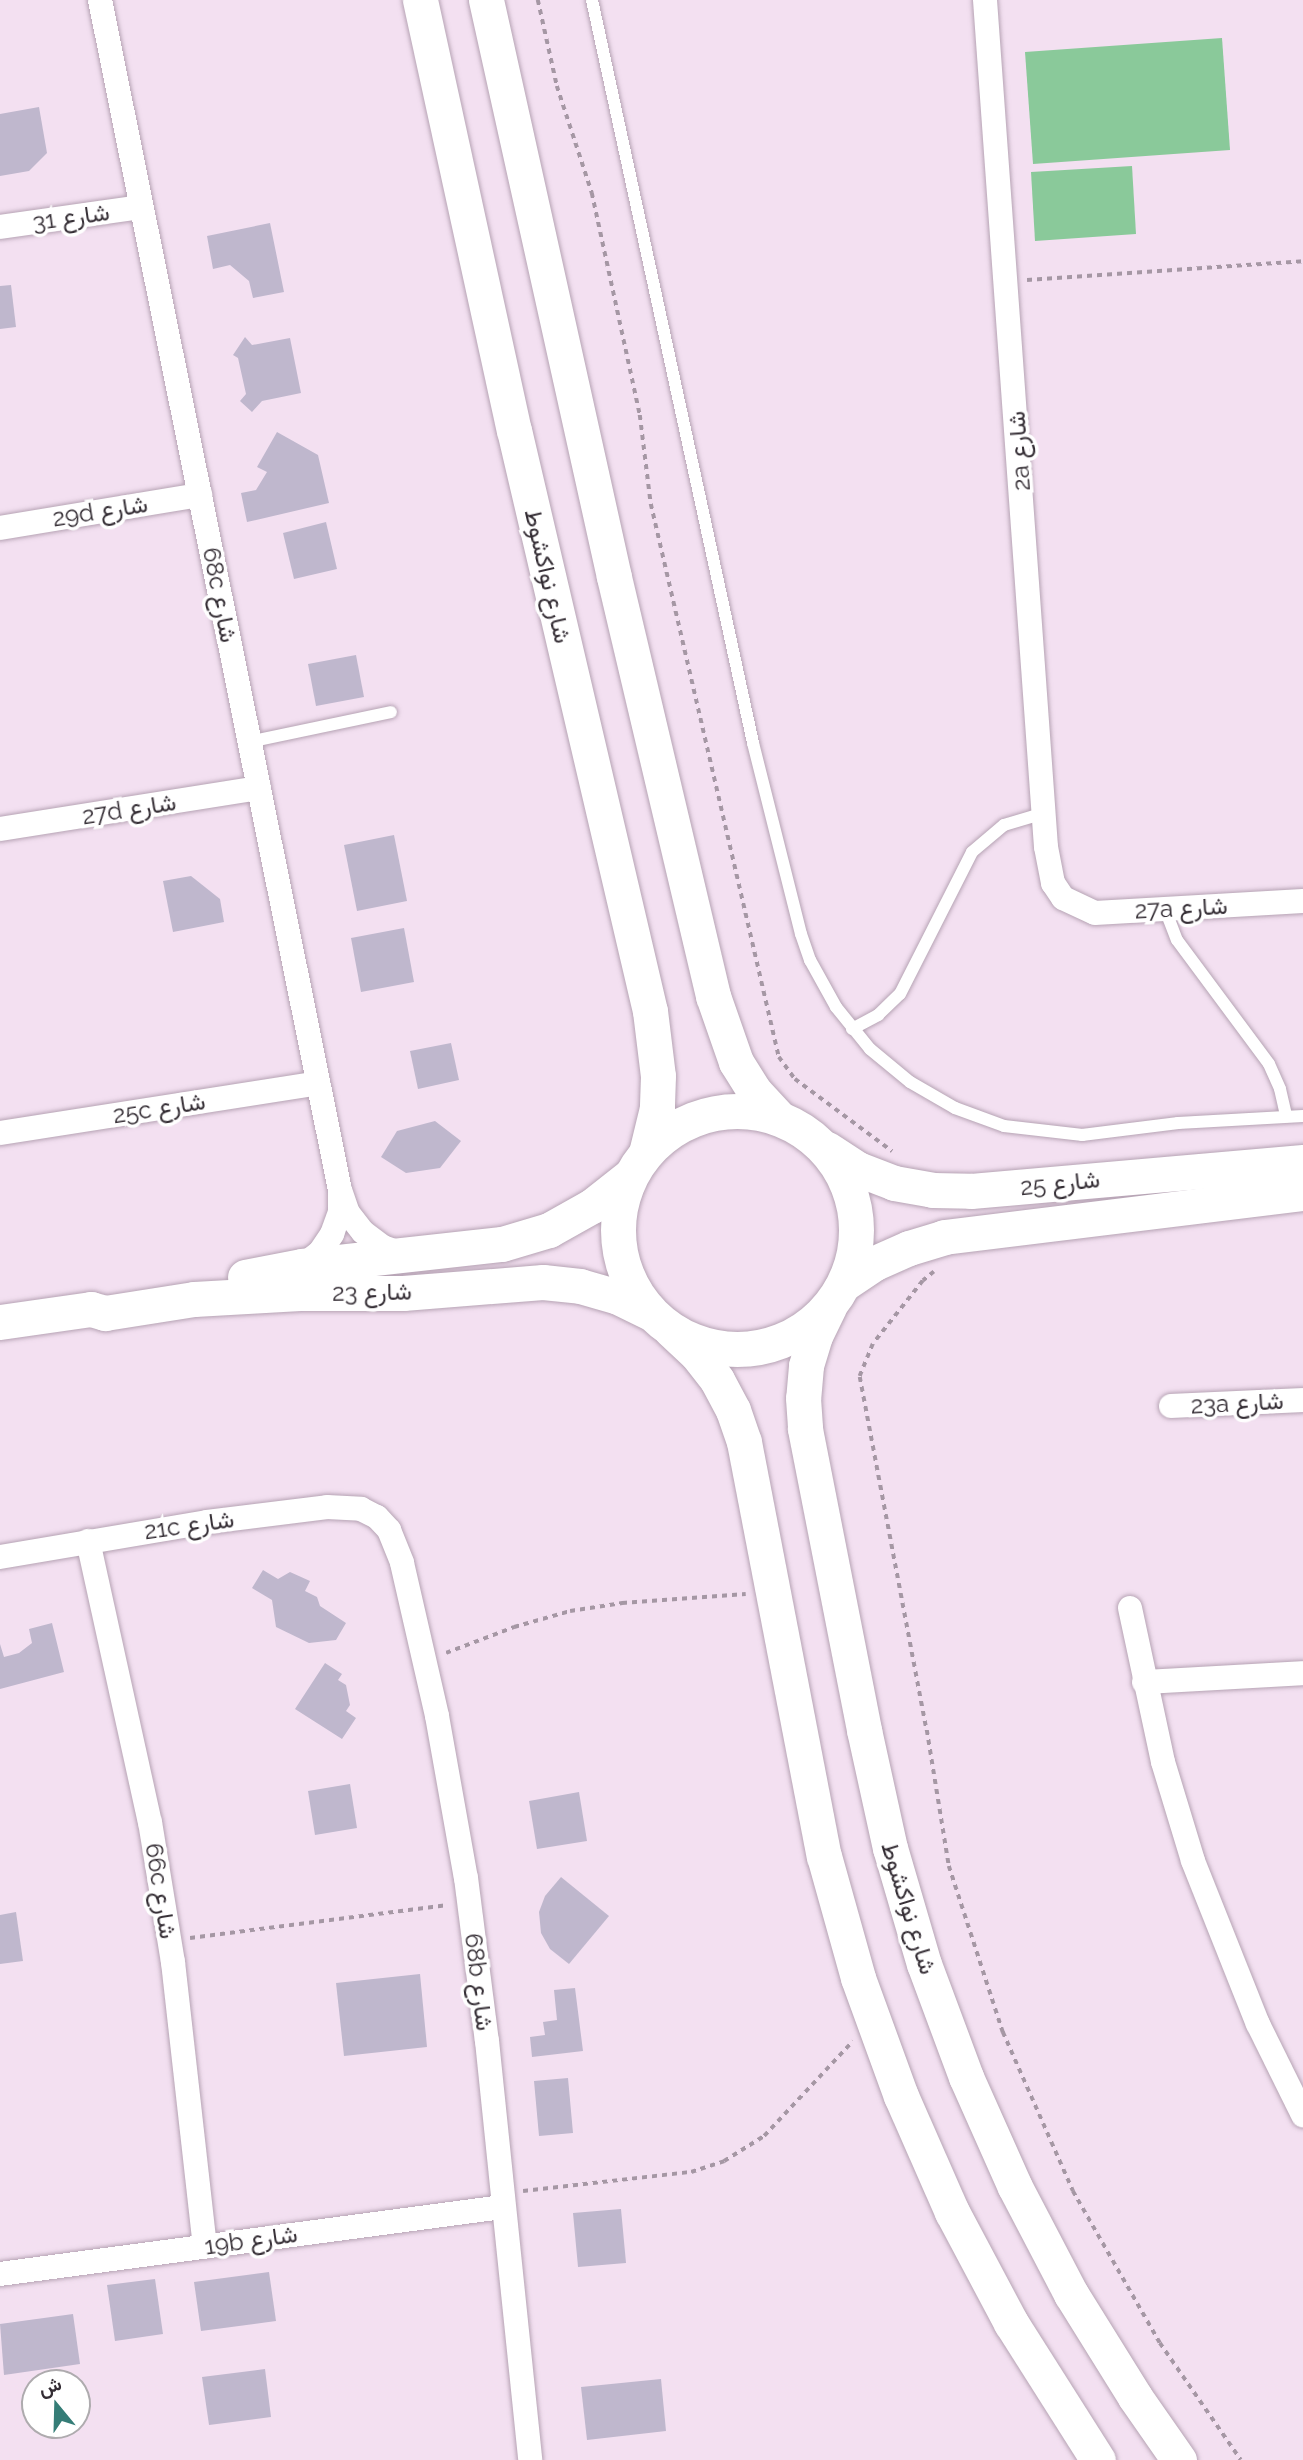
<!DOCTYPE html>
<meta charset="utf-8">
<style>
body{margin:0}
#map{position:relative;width:1303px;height:2460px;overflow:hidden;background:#f3e0f1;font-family:Raleway,Vazirmatn,sans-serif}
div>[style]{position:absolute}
.green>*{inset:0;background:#8ac99a}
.building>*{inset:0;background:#bfb7cd}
.path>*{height:3.5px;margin-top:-1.75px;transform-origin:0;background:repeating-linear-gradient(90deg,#a597a4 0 5px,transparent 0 10px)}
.roads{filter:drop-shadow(0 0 2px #b6a3b4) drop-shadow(0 0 2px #b6a3b4)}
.lane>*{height:12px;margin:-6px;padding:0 6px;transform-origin:6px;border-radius:6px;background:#fff}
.street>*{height:24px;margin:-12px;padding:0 12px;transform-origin:12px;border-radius:12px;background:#fff}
.secondary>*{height:35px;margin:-17.5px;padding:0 17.5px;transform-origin:17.5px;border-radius:17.5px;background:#fff}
.secondary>.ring{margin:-17.5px;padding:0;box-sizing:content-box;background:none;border:35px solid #fff;border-radius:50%}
span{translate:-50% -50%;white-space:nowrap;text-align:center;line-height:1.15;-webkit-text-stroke:7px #fff;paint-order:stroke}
.street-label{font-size:24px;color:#342d34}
.north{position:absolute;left:21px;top:2369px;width:70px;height:70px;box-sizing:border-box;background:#fff;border:2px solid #aeabae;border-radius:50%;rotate:341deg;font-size:19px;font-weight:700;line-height:28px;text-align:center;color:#342d34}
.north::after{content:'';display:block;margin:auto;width:24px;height:32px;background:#357d77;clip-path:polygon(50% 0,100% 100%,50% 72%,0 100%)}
</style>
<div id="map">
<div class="green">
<i style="clip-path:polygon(1222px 38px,1230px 150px,1033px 164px,1025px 52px)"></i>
<i style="clip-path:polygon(1132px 166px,1136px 234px,1035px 241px,1031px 172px)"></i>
</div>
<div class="building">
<i style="clip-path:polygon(39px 107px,47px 153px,29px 171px,0 176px,0 114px)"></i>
<i style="clip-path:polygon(270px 223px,284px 292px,253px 298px,249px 281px,230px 265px,213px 269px,207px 236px)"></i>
<i style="clip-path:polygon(11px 285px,16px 327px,0 329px,0 286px)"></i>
<i style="clip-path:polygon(245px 337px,252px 345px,290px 338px,301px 393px,262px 401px,252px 412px,240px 401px,246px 394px,238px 358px,233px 355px)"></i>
<i style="clip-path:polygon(277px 432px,318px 455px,329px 503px,247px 522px,241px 493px,256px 490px,267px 472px,257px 467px)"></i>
<i style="clip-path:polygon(326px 522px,337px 569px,294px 579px,283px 533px)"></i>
<i style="clip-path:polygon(356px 655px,364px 697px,316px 706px,308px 664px)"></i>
<i style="clip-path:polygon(394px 835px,407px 901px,357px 911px,344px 845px)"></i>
<i style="clip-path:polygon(191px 876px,220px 899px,224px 922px,173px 932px,163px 881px)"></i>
<i style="clip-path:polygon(404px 928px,414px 982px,361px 992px,351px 938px)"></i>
<i style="clip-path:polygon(451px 1043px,459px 1080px,418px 1089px,410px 1051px)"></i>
<i style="clip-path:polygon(435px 1121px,461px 1141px,440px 1168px,406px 1173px,381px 1157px,397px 1131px)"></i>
<i style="clip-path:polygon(263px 1570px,278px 1579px,290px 1572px,310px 1581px,305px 1591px,317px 1597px,320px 1606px,346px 1623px,336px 1640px,309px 1643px,276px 1627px,272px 1600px,252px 1588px)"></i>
<i style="clip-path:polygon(52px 1623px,64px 1672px,0 1689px,0 1644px,4px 1657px,19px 1653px,32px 1643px,29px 1629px)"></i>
<i style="clip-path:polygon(325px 1663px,342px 1674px,338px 1680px,346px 1685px,350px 1705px,346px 1711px,356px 1718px,342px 1739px,295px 1709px)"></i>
<i style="clip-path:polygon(350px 1784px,357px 1828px,315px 1835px,308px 1791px)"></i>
<i style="clip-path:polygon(579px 1792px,587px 1841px,537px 1849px,529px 1801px)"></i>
<i style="clip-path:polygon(561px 1877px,609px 1916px,569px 1964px,550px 1949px,541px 1933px,539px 1912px,545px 1896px)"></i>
<i style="clip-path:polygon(16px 1912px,23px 1961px,0 1964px,0 1915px)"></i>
<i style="clip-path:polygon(420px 1974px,427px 2047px,344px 2056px,336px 1983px)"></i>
<i style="clip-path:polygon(575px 1988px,583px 2051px,532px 2057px,530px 2037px,545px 2035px,543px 2022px,557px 2020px,554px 1990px)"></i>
<i style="clip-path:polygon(568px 2078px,573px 2133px,539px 2136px,534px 2081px)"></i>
<i style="clip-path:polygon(621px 2209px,626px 2263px,578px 2267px,573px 2213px)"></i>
<i style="clip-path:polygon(269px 2272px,276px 2321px,201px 2331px,194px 2282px)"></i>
<i style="clip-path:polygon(155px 2279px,163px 2334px,115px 2341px,107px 2285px)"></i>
<i style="clip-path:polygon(73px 2314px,80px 2364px,4px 2375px,0 2324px)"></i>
<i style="clip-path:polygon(265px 2369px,271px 2417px,209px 2425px,202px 2377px)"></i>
<i style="clip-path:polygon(661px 2379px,666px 2431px,587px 2440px,581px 2387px)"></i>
</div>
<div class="path">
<i style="left:538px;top:0;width:88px;rotate:77.5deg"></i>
<i style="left:557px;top:86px;width:113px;rotate:71.9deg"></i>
<i style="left:592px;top:193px;width:227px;rotate:77.8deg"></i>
<i style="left:640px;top:415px;width:90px;rotate:83deg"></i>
<i style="left:651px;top:504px;width:568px;rotate:76.97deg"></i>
<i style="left:779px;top:1057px;width:27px;rotate:54deg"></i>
<i style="left:795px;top:1079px;width:121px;rotate:36.6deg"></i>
<i style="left:1027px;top:280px;width:277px;rotate:-3.9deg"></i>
<i style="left:934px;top:1272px;width:14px;rotate:141deg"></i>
<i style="left:923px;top:1281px;width:80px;rotate:128.4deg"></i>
<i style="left:873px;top:1344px;width:35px;rotate:112deg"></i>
<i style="left:860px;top:1377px;width:359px;rotate:79.3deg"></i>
<i style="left:927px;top:1730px;width:138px;rotate:80.8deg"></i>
<i style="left:949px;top:1866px;width:175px;rotate:72deg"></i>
<i style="left:1003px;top:2032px;width:174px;rotate:66.2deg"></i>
<i style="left:1073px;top:2191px;width:175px;rotate:60.2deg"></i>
<i style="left:1160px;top:2343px;width:142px;rotate:55.3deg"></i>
<i style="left:446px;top:1653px;width:73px;rotate:-20.9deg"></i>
<i style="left:514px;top:1627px;width:58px;rotate:-15.9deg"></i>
<i style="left:570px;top:1611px;width:53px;rotate:-8.7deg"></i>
<i style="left:622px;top:1603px;width:124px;rotate:-4.2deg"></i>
<i style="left:190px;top:1938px;width:258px;rotate:-7.3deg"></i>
<i style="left:523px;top:2191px;width:169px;rotate:-6.5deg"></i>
<i style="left:691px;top:2172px;width:35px;rotate:-18deg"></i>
<i style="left:724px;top:2161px;width:47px;rotate:-32deg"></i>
<i style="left:764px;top:2136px;width:130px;rotate:-46.9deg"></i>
</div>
<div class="roads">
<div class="lane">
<i style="left:592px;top:0;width:760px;rotate:77.77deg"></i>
<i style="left:753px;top:743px;width:197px;rotate:75.9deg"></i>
<i style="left:801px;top:934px;width:28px;rotate:71deg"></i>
<i style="left:810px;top:960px;width:54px;rotate:61deg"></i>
<i style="left:836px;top:1007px;width:54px;rotate:51deg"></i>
<i style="left:870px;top:1049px;width:52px;rotate:39.5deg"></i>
<i style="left:910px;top:1082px;width:52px;rotate:30deg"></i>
<i style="left:955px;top:1108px;width:52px;rotate:20.2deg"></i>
<i style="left:1004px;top:1126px;width:79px;rotate:6.6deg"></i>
<i style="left:1082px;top:1135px;width:97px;rotate:-7.1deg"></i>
<i style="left:1178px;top:1123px;width:125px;rotate:-3.2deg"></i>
<i style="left:249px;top:742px;width:145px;rotate:-11.9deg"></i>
<i style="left:1165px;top:909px;width:33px;rotate:69deg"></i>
<i style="left:1177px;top:940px;width:154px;rotate:53.4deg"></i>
<i style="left:1269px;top:1064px;width:27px;rotate:66deg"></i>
<i style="left:1280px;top:1089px;width:28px;rotate:77deg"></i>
<i style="left:852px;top:1029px;width:30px;rotate:-28deg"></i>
<i style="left:878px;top:1015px;width:30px;rotate:-44deg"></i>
<i style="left:900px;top:994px;width:159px;rotate:-63.1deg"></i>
<i style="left:972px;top:852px;width:42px;rotate:-40.2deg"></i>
<i style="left:1004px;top:825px;width:42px;rotate:-16.7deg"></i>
</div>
<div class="street">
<i style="left:100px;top:0;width:1214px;rotate:78.6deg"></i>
<i style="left:340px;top:1190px;width:24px;rotate:71deg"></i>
<i style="left:348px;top:1213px;width:24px;rotate:52deg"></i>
<i style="left:363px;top:1232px;width:25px;rotate:37deg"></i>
<i style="left:383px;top:1247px;width:23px;rotate:20deg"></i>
<i style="left:985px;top:0;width:849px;rotate:85.88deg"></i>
<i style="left:1046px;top:847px;width:37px;rotate:79deg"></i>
<i style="left:1053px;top:883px;width:18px;rotate:56deg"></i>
<i style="left:1063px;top:898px;width:35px;rotate:25deg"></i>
<i style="left:1095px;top:913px;width:208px;rotate:-3.3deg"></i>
<i style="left:0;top:227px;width:142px;rotate:-8.1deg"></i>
<i style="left:0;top:528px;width:203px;rotate:-9.4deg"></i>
<i style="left:0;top:829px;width:262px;rotate:-9deg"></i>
<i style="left:0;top:1133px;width:322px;rotate:-8.9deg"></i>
<i style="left:302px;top:1266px;width:23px;rotate:-38deg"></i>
<i style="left:320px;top:1252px;width:22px;rotate:-56deg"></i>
<i style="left:332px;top:1234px;width:23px;rotate:-70deg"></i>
<i style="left:340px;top:1212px;width:18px;rotate:-90deg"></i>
<i style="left:1171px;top:1406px;width:132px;rotate:-2.6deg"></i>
<i style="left:88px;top:1541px;width:288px;rotate:77.6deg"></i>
<i style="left:150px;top:1822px;width:142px;rotate:80.7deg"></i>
<i style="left:173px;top:1962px;width:286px;rotate:83.6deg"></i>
<i style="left:0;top:1557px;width:210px;rotate:-9.6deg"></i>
<i style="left:207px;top:1522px;width:121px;rotate:-7.1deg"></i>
<i style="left:327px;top:1507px;width:34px;rotate:3deg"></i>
<i style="left:361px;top:1509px;width:18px;rotate:27deg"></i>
<i style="left:377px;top:1517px;width:18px;rotate:47deg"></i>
<i style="left:389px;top:1530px;width:35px;rotate:68deg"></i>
<i style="left:402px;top:1563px;width:157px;rotate:77.1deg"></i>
<i style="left:437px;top:1716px;width:165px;rotate:79.9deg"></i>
<i style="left:466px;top:1878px;width:164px;rotate:82.7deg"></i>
<i style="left:487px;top:2041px;width:421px;rotate:84.1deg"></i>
<i style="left:1130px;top:1608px;width:157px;rotate:77.9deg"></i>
<i style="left:1163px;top:1762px;width:103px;rotate:73.1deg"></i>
<i style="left:1193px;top:1861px;width:175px;rotate:68.3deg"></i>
<i style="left:1258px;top:2024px;width:102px;rotate:63.7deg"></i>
<i style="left:1144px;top:1682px;width:159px;rotate:-3.2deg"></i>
<i style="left:0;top:2274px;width:506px;rotate:-7.6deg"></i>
</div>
<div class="secondary">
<i style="left:420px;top:0;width:440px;rotate:77.7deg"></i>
<i style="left:514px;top:430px;width:597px;rotate:76.83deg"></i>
<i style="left:650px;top:1011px;width:65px;rotate:83deg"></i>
<i style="left:658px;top:1076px;width:32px;rotate:92deg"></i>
<i style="left:657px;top:1108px;width:46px;rotate:103.7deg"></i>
<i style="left:486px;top:0;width:591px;rotate:77.49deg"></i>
<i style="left:614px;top:577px;width:431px;rotate:76.7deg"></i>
<i style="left:713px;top:996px;width:70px;rotate:70.8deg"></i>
<i style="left:736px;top:1062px;width:34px;rotate:58deg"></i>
<i style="left:754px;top:1091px;width:35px;rotate:47deg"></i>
<i class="ring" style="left:618px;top:1111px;width:203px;height:203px"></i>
<i style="left:827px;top:1149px;width:37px;rotate:33deg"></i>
<i style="left:858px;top:1169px;width:39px;rotate:21deg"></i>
<i style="left:894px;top:1183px;width:39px;rotate:10deg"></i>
<i style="left:932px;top:1190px;width:39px;rotate:1deg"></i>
<i style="left:971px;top:1191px;width:333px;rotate:-5deg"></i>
<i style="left:245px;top:1277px;width:58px;rotate:-10.9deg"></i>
<i style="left:302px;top:1266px;width:201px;rotate:-6.3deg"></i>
<i style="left:502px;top:1244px;width:49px;rotate:-16.6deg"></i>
<i style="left:549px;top:1230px;width:49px;rotate:-29.2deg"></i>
<i style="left:592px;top:1206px;width:48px;rotate:-38.3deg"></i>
<i style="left:845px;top:1283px;width:36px;rotate:-34deg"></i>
<i style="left:875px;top:1263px;width:37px;rotate:-24deg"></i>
<i style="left:909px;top:1248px;width:37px;rotate:-17deg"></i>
<i style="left:944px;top:1237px;width:362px;rotate:-7deg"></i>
<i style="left:829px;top:1307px;width:32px;rotate:116deg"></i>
<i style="left:815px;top:1336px;width:31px;rotate:107deg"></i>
<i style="left:806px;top:1366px;width:32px;rotate:95deg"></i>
<i style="left:803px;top:1398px;width:31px;rotate:86deg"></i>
<i style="left:805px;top:1429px;width:307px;rotate:78.9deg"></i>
<i style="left:864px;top:1730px;width:121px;rotate:77.6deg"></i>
<i style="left:890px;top:1848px;width:121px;rotate:73.7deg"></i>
<i style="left:924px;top:1964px;width:121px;rotate:69.6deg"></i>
<i style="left:966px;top:2077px;width:120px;rotate:66deg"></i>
<i style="left:1015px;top:2187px;width:121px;rotate:62.4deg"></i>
<i style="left:1071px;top:2294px;width:121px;rotate:58.1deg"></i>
<i style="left:1135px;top:2397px;width:77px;rotate:55.1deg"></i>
<i style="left:0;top:1322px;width:92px;rotate:-8.1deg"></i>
<i style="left:91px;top:1309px;width:15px;rotate:16deg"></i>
<i style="left:105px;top:1313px;width:90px;rotate:-8.9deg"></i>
<i style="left:194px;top:1299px;width:106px;rotate:-3.2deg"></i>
<i style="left:300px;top:1293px;width:103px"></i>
<i style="left:403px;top:1293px;width:140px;rotate:-4.5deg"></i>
<i style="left:543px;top:1282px;width:37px;rotate:6deg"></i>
<i style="left:580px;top:1286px;width:37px;rotate:16deg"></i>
<i style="left:616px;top:1296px;width:37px;rotate:26deg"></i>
<i style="left:671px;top:1330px;width:34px;rotate:43deg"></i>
<i style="left:696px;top:1353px;width:34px;rotate:52deg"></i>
<i style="left:717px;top:1380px;width:34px;rotate:62deg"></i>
<i style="left:733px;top:1410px;width:34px;rotate:71deg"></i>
<i style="left:744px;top:1442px;width:422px;rotate:79.1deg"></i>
<i style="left:824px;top:1856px;width:127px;rotate:74.4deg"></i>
<i style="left:858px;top:1978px;width:126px;rotate:70deg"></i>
<i style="left:901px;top:2096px;width:127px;rotate:66.3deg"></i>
<i style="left:952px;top:2212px;width:126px;rotate:62deg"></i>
<i style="left:1011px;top:2323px;width:162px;rotate:57.6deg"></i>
</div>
</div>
<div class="street-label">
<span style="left:71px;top:217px;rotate:-8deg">شارع 31</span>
<span style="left:1019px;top:451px;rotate:-94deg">2a شارع</span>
<span style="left:100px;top:511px;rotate:-9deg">29d شارع</span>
<span style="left:548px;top:576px;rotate:77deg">شارع نواكشوط</span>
<span style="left:220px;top:595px;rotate:79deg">68c شارع</span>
<span style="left:129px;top:809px;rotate:-9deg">27d شارع</span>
<span style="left:1181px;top:908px;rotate:-3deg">27a شارع</span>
<span style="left:159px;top:1108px;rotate:-9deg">25c شارع</span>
<span style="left:1060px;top:1183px;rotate:-6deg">شارع 25</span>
<span style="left:372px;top:1292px;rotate:-1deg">شارع 23</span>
<span style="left:1237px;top:1403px;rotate:-3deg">23a شارع</span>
<span style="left:189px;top:1525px;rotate:-8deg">21c شارع</span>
<span style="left:161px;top:1891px;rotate:81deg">66c شارع</span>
<span style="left:909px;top:1908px;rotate:73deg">شارع نواكشوط</span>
<span style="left:479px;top:1982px;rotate:83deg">68b شارع</span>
<span style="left:251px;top:2240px;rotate:-8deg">19b شارع</span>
</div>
<div class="north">ش</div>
</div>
